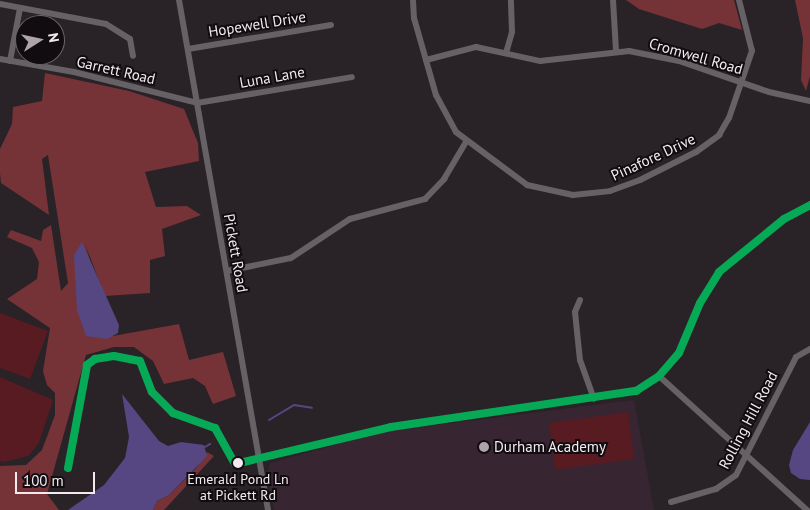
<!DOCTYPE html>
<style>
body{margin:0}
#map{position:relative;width:810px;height:510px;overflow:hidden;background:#292328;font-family:"PT Sans",sans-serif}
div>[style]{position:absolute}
.built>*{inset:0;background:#372632}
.green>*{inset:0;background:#581b21}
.forest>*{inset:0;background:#753337}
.water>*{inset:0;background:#564682}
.stream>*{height:2px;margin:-1px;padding:0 1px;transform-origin:1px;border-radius:1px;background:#564682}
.minor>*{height:6px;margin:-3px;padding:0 3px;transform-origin:3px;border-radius:3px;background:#666165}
.bus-1>*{height:8px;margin:-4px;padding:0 4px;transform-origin:4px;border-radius:4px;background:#06aa56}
.dots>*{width:14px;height:14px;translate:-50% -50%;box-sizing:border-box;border:2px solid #110c0f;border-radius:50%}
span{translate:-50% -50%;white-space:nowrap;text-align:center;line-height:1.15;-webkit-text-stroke:4px #110c0f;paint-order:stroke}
.bus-label{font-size:14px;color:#f3eaf0}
.street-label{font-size:15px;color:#f3eaf0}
.poi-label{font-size:15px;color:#f3eaf0}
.left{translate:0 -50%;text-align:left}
.north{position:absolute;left:15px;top:15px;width:50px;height:50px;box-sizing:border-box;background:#110c0f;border:1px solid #6b6569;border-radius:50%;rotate:80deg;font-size:14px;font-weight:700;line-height:20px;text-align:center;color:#f3eaf0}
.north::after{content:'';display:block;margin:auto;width:18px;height:22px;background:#aca4aa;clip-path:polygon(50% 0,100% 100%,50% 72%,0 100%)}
.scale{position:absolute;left:15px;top:472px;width:80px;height:22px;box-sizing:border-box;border:2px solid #f3eaf0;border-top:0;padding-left:6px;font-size:15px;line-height:18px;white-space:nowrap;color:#f3eaf0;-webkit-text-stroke:4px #110c0f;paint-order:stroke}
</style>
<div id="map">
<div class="built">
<i style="clip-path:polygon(634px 400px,654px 510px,274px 510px,267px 475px,270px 463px,382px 432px)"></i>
</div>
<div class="green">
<i style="clip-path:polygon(0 313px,48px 331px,30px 379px,0 368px)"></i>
<i style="clip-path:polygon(0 377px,53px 400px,39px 443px,28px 456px,4px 462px,0 461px)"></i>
<i style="clip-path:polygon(628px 412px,634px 459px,555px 470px,549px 423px)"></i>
</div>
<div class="forest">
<i style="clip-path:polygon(626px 0,734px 0,742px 30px,719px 23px,702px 29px,639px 9px)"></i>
<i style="clip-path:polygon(795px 0,810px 0,810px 76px,806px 91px,801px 80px,803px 38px)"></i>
<i style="clip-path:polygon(45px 73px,129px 91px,184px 109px,198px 143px,199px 161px,145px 172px,156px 207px,187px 206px,201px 215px,162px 229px,165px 256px,150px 260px,150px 293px,105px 296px,85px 244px,113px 336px,179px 324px,189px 360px,223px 352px,236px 396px,213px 404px,205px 386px,193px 378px,164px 384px,153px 361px,134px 347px,114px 347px,86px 355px,47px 494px,59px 510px,0 510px,0 466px,26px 465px,42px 450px,55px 415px,55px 393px,47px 385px,43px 371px,50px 328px,7px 299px,37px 279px,39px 262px,32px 248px,7px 237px,11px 230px,41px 241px,43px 230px,51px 225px,61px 291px,68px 283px,48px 155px,42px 159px,49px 215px,1px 183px,0 173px,0 149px,12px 124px,13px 107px,42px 101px)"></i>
<i style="clip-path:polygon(207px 452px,214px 456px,164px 510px,153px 510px,157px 501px,169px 495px,196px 468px)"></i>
</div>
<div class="water">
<i style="clip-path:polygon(82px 242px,119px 325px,118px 333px,107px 339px,86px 336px,77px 310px,74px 255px)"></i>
<i style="clip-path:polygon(122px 394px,159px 441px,168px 446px,181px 442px,204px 445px,207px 456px,169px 495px,157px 501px,153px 510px,68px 510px,104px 485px,125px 458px,129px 437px)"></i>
<i style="clip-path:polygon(810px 422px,810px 480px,800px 479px,791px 473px,789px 465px,793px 450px)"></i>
</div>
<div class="stream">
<i style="left:269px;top:420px;width:29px;rotate:-31deg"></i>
<i style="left:294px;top:405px;width:18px;rotate:9deg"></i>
<i style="left:205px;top:447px;width:6px;rotate:-31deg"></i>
</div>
<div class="minor">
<i style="left:179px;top:0;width:518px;rotate:80.1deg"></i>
<i style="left:413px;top:0;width:18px;rotate:87deg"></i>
<i style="left:414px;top:18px;width:80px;rotate:74.1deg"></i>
<i style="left:436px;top:95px;width:42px;rotate:61.6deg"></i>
<i style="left:456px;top:132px;width:89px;rotate:36.7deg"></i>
<i style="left:527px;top:185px;width:47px;rotate:12.3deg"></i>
<i style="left:573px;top:195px;width:37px;rotate:-6deg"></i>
<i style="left:610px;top:191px;width:32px;rotate:-20deg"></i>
<i style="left:640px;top:180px;width:63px;rotate:-26.6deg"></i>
<i style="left:696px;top:152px;width:29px;rotate:-36deg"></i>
<i style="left:719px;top:135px;width:20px;rotate:-60deg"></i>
<i style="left:729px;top:118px;width:71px;rotate:-71.1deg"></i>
<i style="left:752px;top:51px;width:53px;rotate:-104.3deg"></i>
<i style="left:613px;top:0;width:51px;rotate:86.6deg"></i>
<i style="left:0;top:4px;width:108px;rotate:10.7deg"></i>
<i style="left:106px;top:24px;width:28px;rotate:32deg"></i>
<i style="left:130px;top:39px;width:17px;rotate:80deg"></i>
<i style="left:188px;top:49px;width:145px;rotate:-9.5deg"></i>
<i style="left:506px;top:53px;width:22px;rotate:-74deg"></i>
<i style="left:512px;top:32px;width:32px;rotate:-92deg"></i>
<i style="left:0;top:59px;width:75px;rotate:10deg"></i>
<i style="left:74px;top:72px;width:127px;rotate:14.1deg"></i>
<i style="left:197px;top:103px;width:157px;rotate:-9.5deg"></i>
<i style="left:426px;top:60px;width:52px;rotate:-14.6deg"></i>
<i style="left:476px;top:47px;width:66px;rotate:12.3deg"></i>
<i style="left:540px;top:61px;width:90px;rotate:-6.4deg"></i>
<i style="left:629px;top:51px;width:51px;rotate:11.3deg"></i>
<i style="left:679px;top:61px;width:95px;rotate:19deg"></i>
<i style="left:769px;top:92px;width:42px;rotate:12.4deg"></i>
<i style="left:10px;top:61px;width:54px;rotate:-79.3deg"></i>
<i style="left:227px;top:271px;width:65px;rotate:-11.5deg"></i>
<i style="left:291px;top:258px;width:71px;rotate:-33.5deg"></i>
<i style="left:350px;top:219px;width:78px;rotate:-14.9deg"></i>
<i style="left:425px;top:199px;width:28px;rotate:-46deg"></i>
<i style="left:444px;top:179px;width:43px;rotate:-59.3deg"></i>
<i style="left:580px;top:300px;width:13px;rotate:113deg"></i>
<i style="left:575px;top:312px;width:48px;rotate:84.1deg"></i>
<i style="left:580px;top:360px;width:41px;rotate:70.3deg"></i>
<i style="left:659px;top:376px;width:200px;rotate:42.2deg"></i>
<i style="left:68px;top:468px;width:105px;rotate:-79.5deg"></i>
<i style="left:87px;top:365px;width:10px;rotate:-37deg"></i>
<i style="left:95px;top:359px;width:19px;rotate:-9deg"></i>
<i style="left:114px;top:356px;width:26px;rotate:11deg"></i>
<i style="left:140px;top:361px;width:33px;rotate:69deg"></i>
<i style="left:152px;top:392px;width:30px;rotate:45deg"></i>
<i style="left:173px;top:413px;width:45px;rotate:19.7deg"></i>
<i style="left:215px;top:428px;width:41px;rotate:60.9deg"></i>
<i style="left:235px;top:464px;width:160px;rotate:-13.3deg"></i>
<i style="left:391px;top:427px;width:248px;rotate:-8.4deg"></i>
<i style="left:636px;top:391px;width:27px;rotate:-33deg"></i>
<i style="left:659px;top:376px;width:30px;rotate:-49deg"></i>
<i style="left:679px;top:353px;width:54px;rotate:-67.2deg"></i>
<i style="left:700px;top:303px;width:36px;rotate:-58deg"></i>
<i style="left:719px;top:272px;width:84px;rotate:-39.2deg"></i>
<i style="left:784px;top:219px;width:30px;rotate:-28deg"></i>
<i style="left:671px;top:502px;width:47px;rotate:-16.1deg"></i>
<i style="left:716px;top:489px;width:24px;rotate:-35deg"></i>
<i style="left:736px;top:475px;width:132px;rotate:-63deg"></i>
<i style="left:796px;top:357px;width:16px;rotate:-30deg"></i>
</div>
<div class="bus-1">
<i style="left:68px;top:468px;width:105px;rotate:-79.5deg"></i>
<i style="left:87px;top:365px;width:10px;rotate:-37deg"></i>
<i style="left:95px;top:359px;width:19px;rotate:-9deg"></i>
<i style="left:114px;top:356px;width:26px;rotate:11deg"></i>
<i style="left:140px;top:361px;width:33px;rotate:69deg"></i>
<i style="left:152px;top:392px;width:30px;rotate:45deg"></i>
<i style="left:173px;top:413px;width:45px;rotate:19.7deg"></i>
<i style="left:215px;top:428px;width:41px;rotate:60.9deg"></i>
<i style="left:235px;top:464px;width:160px;rotate:-13.3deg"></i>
<i style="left:391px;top:427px;width:248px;rotate:-8.4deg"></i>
<i style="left:636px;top:391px;width:27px;rotate:-33deg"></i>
<i style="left:659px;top:376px;width:30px;rotate:-49deg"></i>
<i style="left:679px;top:353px;width:54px;rotate:-67.2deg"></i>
<i style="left:700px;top:303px;width:36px;rotate:-58deg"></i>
<i style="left:719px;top:272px;width:84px;rotate:-39.2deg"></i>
<i style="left:784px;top:219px;width:30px;rotate:-28deg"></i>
</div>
<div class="dots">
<i style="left:484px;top:447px;background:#aca4aa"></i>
<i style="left:238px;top:463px;background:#f3eaf0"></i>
</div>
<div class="bus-label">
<span style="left:238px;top:487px">Emerald Pond Ln<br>at Pickett Rd</span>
</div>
<div class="street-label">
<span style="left:257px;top:24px;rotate:-9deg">Hopewell Drive</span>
<span style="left:696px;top:56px;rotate:16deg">Cromwell Road</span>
<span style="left:116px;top:70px;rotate:13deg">Garrett Road</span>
<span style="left:272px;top:77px;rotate:-10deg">Luna Lane</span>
<span style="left:653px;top:157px;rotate:-25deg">Pinafore Drive</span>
<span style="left:236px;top:253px;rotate:80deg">Pickett Road</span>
<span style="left:748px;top:420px;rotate:-62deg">Rolling Hill Road</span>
</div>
<div class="poi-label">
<span class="left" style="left:494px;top:447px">Durham Academy</span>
</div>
<div class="north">N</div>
<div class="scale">100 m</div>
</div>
